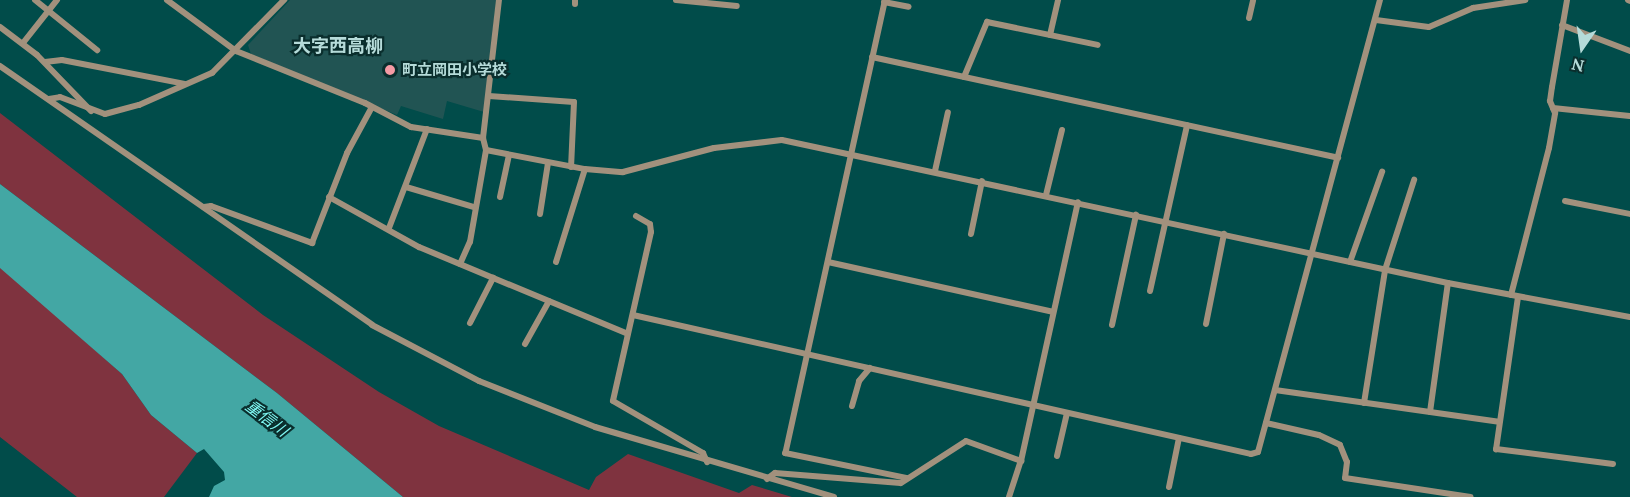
<!DOCTYPE html>
<meta charset="utf-8">
<style>
body{margin:0}
#map{position:relative;width:1630px;height:497px;overflow:hidden;background:#014c4a;font-family:Lora,"Noto Sans JP",serif}
div>[style]{position:absolute}
.built>*{inset:0;background:#215453}
.green>*{inset:0;background:#7f333f}
.water>*{inset:0;background:#43a7a4}
.minor>*{height:6px;margin:-3px;padding:0 3px;transform-origin:3px;border-radius:3px;background:#a2917d}
.dots>*{width:16px;height:16px;translate:-50% -50%;box-sizing:border-box;border:3px solid #0a2e2d;border-radius:50%}
span{translate:-50% -50%;white-space:nowrap;text-align:center;line-height:1.15;-webkit-text-stroke:4.5px #0a2e2d;paint-order:stroke}
.poi-label{font-size:15px;color:#b5dbd9;font-weight:700}
.left{translate:0 -50%;text-align:left}
.water-label{font-size:16px;color:#80faf6;font-style:italic}
.quarter-label{font-size:18px;color:#b5dbd9;font-weight:700}
.north{position:absolute;left:1552px;top:18px;width:60px;height:60px;-webkit-text-stroke:4px #0a2e2d;paint-order:stroke;rotate:193deg;font-size:16px;font-weight:700;line-height:24px;text-align:center;color:#b5dbd9}
.north::after{content:'';display:block;margin:auto;width:21px;height:27px;background:#b5dbd9;clip-path:polygon(50% 0,100% 100%,50% 72%,0 100%)}
</style>
<div id="map">
<div class="built">
<i style="clip-path:polygon(290px 0,496px 0,484px 112px,447px 101px,443px 119px,401px 106px,397px 115px,251px 54px,248px 45px)"></i>
</div>
<div class="green">
<i style="clip-path:polygon(0 113px,263px 315px,379px 392px,439px 426px,589px 490px,596px 477px,628px 454px,739px 493px,752px 485px,792px 497px,403px 497px,277px 393px,0 184px)"></i>
<i style="clip-path:polygon(0 266px,122px 374px,151px 415px,197px 453px,164px 497px,77px 497px,0 437px)"></i>
</div>
<div class="water">
<i style="clip-path:polygon(0 184px,277px 393px,403px 497px,209px 497px,214px 486px,225px 480px,224px 472px,204px 449px,197px 453px,151px 415px,122px 374px,0 268px)"></i>
</div>
<div class="minor">
<i style="left:35px;top:0;width:80px;rotate:38.9deg"></i>
<i style="left:167px;top:0;width:86px;rotate:36.5deg"></i>
<i style="left:236px;top:51px;width:139px;rotate:22deg"></i>
<i style="left:365px;top:103px;width:52px;rotate:27.6deg"></i>
<i style="left:411px;top:127px;width:73px;rotate:8.7deg"></i>
<i style="left:676px;top:0;width:61px;rotate:5.6deg"></i>
<i style="left:885px;top:0;width:464px;rotate:102.4deg"></i>
<i style="left:785px;top:453px;width:125px;rotate:11.6deg"></i>
<i style="left:1628px;top:0;width:2px;rotate:27deg"></i>
<i style="left:884px;top:2px;width:25px;rotate:11deg"></i>
<i style="left:575px;top:4px;width:4px;rotate:-90deg"></i>
<i style="left:1249px;top:18px;width:18px;rotate:-77deg"></i>
<i style="left:1376px;top:20px;width:53px;rotate:7.5deg"></i>
<i style="left:1429px;top:27px;width:48px;rotate:-23.4deg"></i>
<i style="left:1473px;top:8px;width:53px;rotate:-8.7deg"></i>
<i style="left:1562px;top:25px;width:73px;rotate:20.9deg"></i>
<i style="left:0;top:27px;width:46px;rotate:37.1deg"></i>
<i style="left:37px;top:55px;width:78px;rotate:46deg"></i>
<i style="left:1050px;top:35px;width:36px;rotate:-77deg"></i>
<i style="left:23px;top:43px;width:55px;rotate:-51.7deg"></i>
<i style="left:872px;top:57px;width:477px;rotate:12.2deg"></i>
<i style="left:45px;top:62px;width:17px;rotate:-7deg"></i>
<i style="left:62px;top:60px;width:125px;rotate:11deg"></i>
<i style="left:0;top:66px;width:453px;rotate:34.8deg"></i>
<i style="left:372px;top:325px;width:121px;rotate:27.6deg"></i>
<i style="left:479px;top:381px;width:125px;rotate:21.6deg"></i>
<i style="left:595px;top:427px;width:249px;rotate:16.3deg"></i>
<i style="left:964px;top:77px;width:60px;rotate:-67.3deg"></i>
<i style="left:987px;top:22px;width:113px;rotate:11.7deg"></i>
<i style="left:489px;top:96px;width:85px;rotate:4deg"></i>
<i style="left:574px;top:102px;width:65px;rotate:92.6deg"></i>
<i style="left:49px;top:99px;width:11px;rotate:-10deg"></i>
<i style="left:60px;top:97px;width:48px;rotate:20.7deg"></i>
<i style="left:105px;top:114px;width:35px;rotate:-15deg"></i>
<i style="left:139px;top:105px;width:80px;rotate:-23.7deg"></i>
<i style="left:212px;top:73px;width:103px;rotate:-45.4deg"></i>
<i style="left:1553px;top:108px;width:77px;rotate:5.9deg"></i>
<i style="left:486px;top:150px;width:101px;rotate:10.9deg"></i>
<i style="left:585px;top:169px;width:38px;rotate:5deg"></i>
<i style="left:623px;top:172px;width:94px;rotate:-14.8deg"></i>
<i style="left:714px;top:148px;width:68px;rotate:-6.7deg"></i>
<i style="left:782px;top:140px;width:681px;rotate:12.12deg"></i>
<i style="left:1448px;top:283px;width:185px;rotate:10.6deg"></i>
<i style="left:935px;top:171px;width:60px;rotate:-77.6deg"></i>
<i style="left:406px;top:187px;width:71px;rotate:16.4deg"></i>
<i style="left:1046px;top:195px;width:67px;rotate:-76.2deg"></i>
<i style="left:329px;top:197px;width:103px;rotate:29.1deg"></i>
<i style="left:419px;top:247px;width:226px;rotate:22.6deg"></i>
<i style="left:500px;top:197px;width:43px;rotate:-77.9deg"></i>
<i style="left:1565px;top:201px;width:66px;rotate:11.3deg"></i>
<i style="left:204px;top:207px;width:7px;rotate:-8deg"></i>
<i style="left:211px;top:206px;width:108px;rotate:20.1deg"></i>
<i style="left:312px;top:243px;width:97px;rotate:-68.7deg"></i>
<i style="left:347px;top:153px;width:52px;rotate:-61.5deg"></i>
<i style="left:540px;top:214px;width:52px;rotate:-81.1deg"></i>
<i style="left:636px;top:216px;width:16px;rotate:30deg"></i>
<i style="left:650px;top:224px;width:8px;rotate:83deg"></i>
<i style="left:651px;top:232px;width:173px;rotate:102.7deg"></i>
<i style="left:613px;top:401px;width:104px;rotate:30deg"></i>
<i style="left:703px;top:453px;width:10px;rotate:66deg"></i>
<i style="left:389px;top:228px;width:106px;rotate:-69deg"></i>
<i style="left:971px;top:234px;width:54px;rotate:-78.3deg"></i>
<i style="left:556px;top:262px;width:97px;rotate:-72.7deg"></i>
<i style="left:828px;top:262px;width:230px;rotate:12.5deg"></i>
<i style="left:1350px;top:262px;width:96px;rotate:-70.4deg"></i>
<i style="left:460px;top:264px;width:24px;rotate:-66deg"></i>
<i style="left:470px;top:242px;width:93px;rotate:-80.1deg"></i>
<i style="left:486px;top:150px;width:12px;rotate:-104deg"></i>
<i style="left:483px;top:138px;width:139px;rotate:-83.4deg"></i>
<i style="left:1150px;top:291px;width:170px;rotate:-77.4deg"></i>
<i style="left:1511px;top:295px;width:152px;rotate:-75.5deg"></i>
<i style="left:1549px;top:148px;width:36px;rotate:-80deg"></i>
<i style="left:1555px;top:113px;width:13px;rotate:-113deg"></i>
<i style="left:1550px;top:101px;width:14px;rotate:-82deg"></i>
<i style="left:1552px;top:87px;width:88px;rotate:-80.2deg"></i>
<i style="left:1518px;top:297px;width:154px;rotate:98.2deg"></i>
<i style="left:1496px;top:449px;width:118px;rotate:7.3deg"></i>
<i style="left:633px;top:315px;width:633px;rotate:12.68deg"></i>
<i style="left:1251px;top:454px;width:7px;rotate:-16deg"></i>
<i style="left:1258px;top:452px;width:468px;rotate:-74.9deg"></i>
<i style="left:470px;top:323px;width:51px;rotate:-62.9deg"></i>
<i style="left:1206px;top:324px;width:92px;rotate:-78.7deg"></i>
<i style="left:1112px;top:325px;width:113px;rotate:-77.7deg"></i>
<i style="left:525px;top:344px;width:49px;rotate:-60.8deg"></i>
<i style="left:1275px;top:390px;width:226px;rotate:8.1deg"></i>
<i style="left:1364px;top:403px;width:135px;rotate:-81deg"></i>
<i style="left:1385px;top:270px;width:95px;rotate:-72.1deg"></i>
<i style="left:852px;top:406px;width:26px;rotate:-74deg"></i>
<i style="left:859px;top:381px;width:17px;rotate:-50deg"></i>
<i style="left:1430px;top:412px;width:130px;rotate:-82.1deg"></i>
<i style="left:1266px;top:423px;width:54px;rotate:12.8deg"></i>
<i style="left:1319px;top:435px;width:23px;rotate:25deg"></i>
<i style="left:1340px;top:445px;width:18px;rotate:68deg"></i>
<i style="left:1347px;top:462px;width:16px;rotate:97deg"></i>
<i style="left:1345px;top:478px;width:127px;rotate:8.6deg"></i>
<i style="left:1057px;top:456px;width:44px;rotate:-76.9deg"></i>
<i style="left:767px;top:479px;width:10px;rotate:-37deg"></i>
<i style="left:775px;top:473px;width:126px;rotate:4.5deg"></i>
<i style="left:901px;top:483px;width:77px;rotate:-32.9deg"></i>
<i style="left:966px;top:441px;width:59px;rotate:20deg"></i>
<i style="left:1169px;top:487px;width:50px;rotate:-78.5deg"></i>
<i style="left:1009px;top:497px;width:38px;rotate:-72deg"></i>
<i style="left:1021px;top:461px;width:265px;rotate:-77.6deg"></i>
</div>
<div class="dots">
<i style="left:390px;top:70px;background:#f49aa4"></i>
</div>
<div class="poi-label">
<span class="left" style="left:402px;top:70px">町立岡田小学校</span>
</div>
<div class="water-label">
<span style="left:267px;top:418px;rotate:37deg">重信川</span>
</div>
<div class="quarter-label">
<span style="left:338px;top:46px">大字西高柳</span>
</div>
<div class="north">N</div>
</div>
